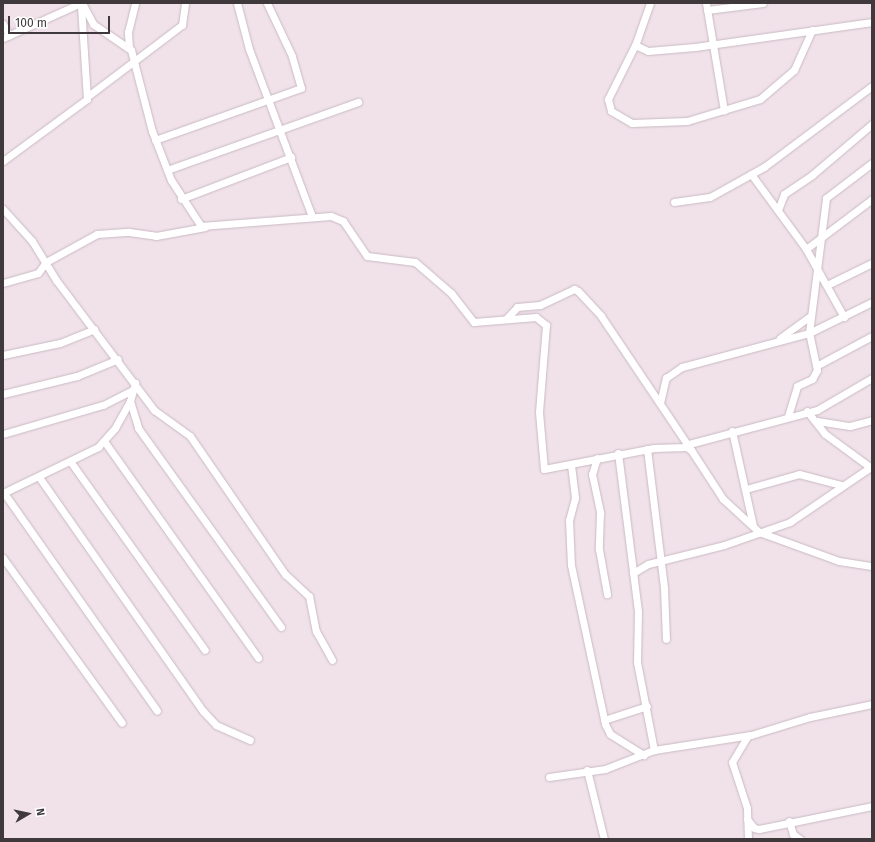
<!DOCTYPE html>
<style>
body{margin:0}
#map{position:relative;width:875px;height:842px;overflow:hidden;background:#f1e2ea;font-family:"Fira Sans",sans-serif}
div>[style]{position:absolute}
.roads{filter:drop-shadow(0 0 1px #c9bac2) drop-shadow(0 0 1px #c9bac2)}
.minor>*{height:7px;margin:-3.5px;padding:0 3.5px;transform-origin:3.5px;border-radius:3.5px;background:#fff}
span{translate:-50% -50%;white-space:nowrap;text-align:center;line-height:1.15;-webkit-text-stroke:3px #fff;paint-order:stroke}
.frame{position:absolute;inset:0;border:4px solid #3f393c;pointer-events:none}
.north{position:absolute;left:8px;top:794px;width:40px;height:40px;-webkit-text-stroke:3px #fff;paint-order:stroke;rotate:81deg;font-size:11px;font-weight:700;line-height:16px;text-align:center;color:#3f393c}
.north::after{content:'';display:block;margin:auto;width:14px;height:18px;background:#3f393c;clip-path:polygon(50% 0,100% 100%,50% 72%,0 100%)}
.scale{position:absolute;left:8px;top:16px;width:102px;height:18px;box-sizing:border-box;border:2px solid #3f393c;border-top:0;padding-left:5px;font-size:12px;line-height:14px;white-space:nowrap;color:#3f393c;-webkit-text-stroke:3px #fff;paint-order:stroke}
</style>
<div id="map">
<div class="roads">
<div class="minor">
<i style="left:82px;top:3px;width:24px;rotate:62deg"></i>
<i style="left:93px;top:24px;width:46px;rotate:34.4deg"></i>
<i style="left:131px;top:50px;width:84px;rotate:75.5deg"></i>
<i style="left:152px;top:131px;width:53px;rotate:68.8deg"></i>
<i style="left:171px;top:180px;width:55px;rotate:56.9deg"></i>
<i style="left:201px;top:226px;width:130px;rotate:-4.4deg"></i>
<i style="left:331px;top:216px;width:13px;rotate:23deg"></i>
<i style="left:343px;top:221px;width:42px;rotate:55.6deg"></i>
<i style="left:367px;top:256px;width:48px;rotate:7.1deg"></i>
<i style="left:415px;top:262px;width:48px;rotate:40.7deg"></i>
<i style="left:451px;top:293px;width:37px;rotate:52deg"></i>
<i style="left:474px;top:322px;width:62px;rotate:-4.6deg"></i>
<i style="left:536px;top:317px;width:13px;rotate:39deg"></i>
<i style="left:546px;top:325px;width:87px;rotate:94.6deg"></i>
<i style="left:539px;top:412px;width:57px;rotate:85deg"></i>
<i style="left:544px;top:469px;width:112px;rotate:-10.8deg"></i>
<i style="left:654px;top:448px;width:32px;rotate:-2deg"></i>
<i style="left:686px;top:447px;width:6px;rotate:31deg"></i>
<i style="left:691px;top:450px;width:59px;rotate:56.9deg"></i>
<i style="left:723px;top:499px;width:49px;rotate:42.5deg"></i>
<i style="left:759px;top:532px;width:85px;rotate:19.9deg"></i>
<i style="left:839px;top:561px;width:33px;rotate:9deg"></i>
<i style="left:237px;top:3px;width:48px;rotate:75.4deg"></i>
<i style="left:249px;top:49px;width:179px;rotate:69.4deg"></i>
<i style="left:650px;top:3px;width:42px;rotate:109.3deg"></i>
<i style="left:636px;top:43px;width:63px;rotate:116.6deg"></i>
<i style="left:608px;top:99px;width:12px;rotate:76deg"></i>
<i style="left:611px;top:111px;width:24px;rotate:30deg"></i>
<i style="left:632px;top:123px;width:55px;rotate:-2.1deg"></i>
<i style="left:687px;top:121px;width:76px;rotate:-16.8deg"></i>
<i style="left:760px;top:99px;width:45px;rotate:-40.5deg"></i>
<i style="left:794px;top:70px;width:44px;rotate:-65.8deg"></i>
<i style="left:706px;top:3px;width:109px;rotate:80.5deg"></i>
<i style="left:707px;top:10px;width:56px;rotate:-7.1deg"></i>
<i style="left:3px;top:24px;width:13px;rotate:61deg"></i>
<i style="left:3px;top:38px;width:85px;rotate:-24.2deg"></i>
<i style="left:635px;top:45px;width:14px;rotate:25deg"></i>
<i style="left:648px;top:51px;width:47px;rotate:-4.9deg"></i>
<i style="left:695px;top:47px;width:179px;rotate:-8deg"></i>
<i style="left:129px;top:48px;width:16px;rotate:-94deg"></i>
<i style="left:128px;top:32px;width:30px;rotate:-76deg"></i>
<i style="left:88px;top:96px;width:118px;rotate:-37.1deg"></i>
<i style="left:182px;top:25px;width:22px;rotate:-82deg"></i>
<i style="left:155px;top:140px;width:155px;rotate:-19.6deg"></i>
<i style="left:301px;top:88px;width:33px;rotate:-106deg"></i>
<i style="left:292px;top:56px;width:59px;rotate:-115.3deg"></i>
<i style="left:3px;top:161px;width:104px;rotate:-36.4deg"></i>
<i style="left:87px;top:99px;width:92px;rotate:-93.7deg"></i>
<i style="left:167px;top:170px;width:203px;rotate:-19.6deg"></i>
<i style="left:751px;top:174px;width:93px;rotate:53.7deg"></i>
<i style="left:806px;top:249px;width:78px;rotate:60.8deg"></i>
<i style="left:181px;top:199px;width:118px;rotate:-20.9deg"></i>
<i style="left:674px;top:202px;width:36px;rotate:-8deg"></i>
<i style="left:710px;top:197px;width:62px;rotate:-29.1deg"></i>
<i style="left:764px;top:167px;width:135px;rotate:-36.9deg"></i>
<i style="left:3px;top:209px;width:43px;rotate:47.8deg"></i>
<i style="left:32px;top:241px;width:46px;rotate:58.4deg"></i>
<i style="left:56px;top:280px;width:163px;rotate:53deg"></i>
<i style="left:154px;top:410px;width:44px;rotate:35.8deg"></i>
<i style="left:190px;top:436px;width:168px;rotate:55.5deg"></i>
<i style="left:285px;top:574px;width:33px;rotate:43deg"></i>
<i style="left:309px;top:596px;width:36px;rotate:79deg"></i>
<i style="left:316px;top:631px;width:33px;rotate:61deg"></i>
<i style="left:778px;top:210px;width:17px;rotate:-69deg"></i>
<i style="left:784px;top:194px;width:34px;rotate:-34deg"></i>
<i style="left:812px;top:175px;width:79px;rotate:-40.4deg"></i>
<i style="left:806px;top:249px;width:83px;rotate:-37.1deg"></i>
<i style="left:3px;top:283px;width:36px;rotate:-16deg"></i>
<i style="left:38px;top:273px;width:14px;rotate:-54deg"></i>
<i style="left:46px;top:262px;width:58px;rotate:-28.8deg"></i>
<i style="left:97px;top:234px;width:32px;rotate:-4deg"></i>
<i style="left:129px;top:232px;width:27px;rotate:8deg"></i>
<i style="left:156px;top:236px;width:50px;rotate:-10.4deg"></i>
<i style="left:827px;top:285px;width:50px;rotate:-26.1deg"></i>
<i style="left:506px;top:319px;width:16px;rotate:-47deg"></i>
<i style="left:517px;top:307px;width:23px;rotate:-5deg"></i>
<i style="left:540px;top:305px;width:38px;rotate:-25deg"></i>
<i style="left:574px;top:289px;width:4px;rotate:27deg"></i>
<i style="left:578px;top:291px;width:34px;rotate:47deg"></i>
<i style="left:601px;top:316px;width:161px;rotate:56.1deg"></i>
<i style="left:780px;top:338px;width:37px;rotate:-36deg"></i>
<i style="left:3px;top:355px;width:58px;rotate:-11.9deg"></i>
<i style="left:60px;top:343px;width:37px;rotate:-22deg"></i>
<i style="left:818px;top:365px;width:61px;rotate:-28.2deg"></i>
<i style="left:3px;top:394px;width:76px;rotate:-13.7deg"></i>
<i style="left:77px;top:376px;width:44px;rotate:-22.5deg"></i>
<i style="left:130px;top:401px;width:28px;rotate:73deg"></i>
<i style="left:138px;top:428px;width:245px;rotate:54.3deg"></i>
<i style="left:660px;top:403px;width:26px;rotate:-77deg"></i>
<i style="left:666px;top:378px;width:19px;rotate:-35deg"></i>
<i style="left:682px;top:367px;width:131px;rotate:-15deg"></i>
<i style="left:809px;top:333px;width:70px;rotate:-26.2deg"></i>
<i style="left:807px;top:411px;width:29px;rotate:52deg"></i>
<i style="left:825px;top:434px;width:56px;rotate:36.3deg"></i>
<i style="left:788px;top:416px;width:31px;rotate:-73deg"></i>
<i style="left:797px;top:386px;width:17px;rotate:-25deg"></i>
<i style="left:812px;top:379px;width:10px;rotate:-61deg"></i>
<i style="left:817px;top:370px;width:38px;rotate:-102deg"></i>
<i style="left:809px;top:333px;width:136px;rotate:-82.8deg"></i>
<i style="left:826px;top:198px;width:58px;rotate:-37.3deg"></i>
<i style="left:817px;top:421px;width:33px;rotate:9deg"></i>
<i style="left:850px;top:426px;width:23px;rotate:-15deg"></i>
<i style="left:732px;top:431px;width:97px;rotate:77.5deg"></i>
<i style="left:3px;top:434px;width:104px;rotate:-16.2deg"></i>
<i style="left:103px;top:405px;width:34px;rotate:-27deg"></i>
<i style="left:104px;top:441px;width:266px;rotate:54.6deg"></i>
<i style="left:689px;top:444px;width:132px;rotate:-14.9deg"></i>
<i style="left:817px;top:410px;width:64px;rotate:-30.2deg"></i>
<i style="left:647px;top:449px;width:140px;rotate:83deg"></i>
<i style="left:664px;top:588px;width:51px;rotate:87.8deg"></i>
<i style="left:618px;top:453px;width:159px;rotate:82.8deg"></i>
<i style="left:638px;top:611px;width:51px;rotate:91.1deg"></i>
<i style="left:637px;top:662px;width:90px;rotate:79.1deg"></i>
<i style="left:597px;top:458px;width:17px;rotate:107deg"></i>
<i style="left:592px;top:474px;width:40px;rotate:78deg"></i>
<i style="left:600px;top:513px;width:36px;rotate:92deg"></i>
<i style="left:599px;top:549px;width:46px;rotate:79.9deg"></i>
<i style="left:70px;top:461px;width:232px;rotate:54.5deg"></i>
<i style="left:571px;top:465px;width:33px;rotate:83deg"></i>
<i style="left:575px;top:498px;width:23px;rotate:105deg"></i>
<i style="left:569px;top:520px;width:45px;rotate:87.5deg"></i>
<i style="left:571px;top:565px;width:163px;rotate:77.9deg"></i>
<i style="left:605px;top:724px;width:11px;rotate:63deg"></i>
<i style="left:610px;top:734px;width:40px;rotate:32deg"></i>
<i style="left:39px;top:477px;width:286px;rotate:55deg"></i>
<i style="left:203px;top:711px;width:19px;rotate:47deg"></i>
<i style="left:216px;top:725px;width:37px;rotate:24deg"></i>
<i style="left:746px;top:489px;width:55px;rotate:-15.8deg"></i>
<i style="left:799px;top:474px;width:43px;rotate:14.7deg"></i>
<i style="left:3px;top:493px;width:106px;rotate:-25.8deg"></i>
<i style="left:98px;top:447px;width:25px;rotate:-48deg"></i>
<i style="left:115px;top:428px;width:31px;rotate:-61deg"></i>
<i style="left:130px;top:401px;width:19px;rotate:-74deg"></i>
<i style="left:4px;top:493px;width:266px;rotate:54.9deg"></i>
<i style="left:3px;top:558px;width:203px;rotate:54.2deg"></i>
<i style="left:633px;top:573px;width:17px;rotate:-31deg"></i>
<i style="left:648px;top:564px;width:78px;rotate:-14deg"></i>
<i style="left:724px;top:545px;width:70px;rotate:-19.2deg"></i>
<i style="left:790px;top:522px;width:99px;rotate:-34.3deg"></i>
<i style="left:604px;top:720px;width:45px;rotate:-18deg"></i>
<i style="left:587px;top:770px;width:71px;rotate:76.2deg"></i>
<i style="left:549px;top:777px;width:57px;rotate:-8.1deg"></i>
<i style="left:605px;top:769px;width:53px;rotate:-21.2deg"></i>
<i style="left:654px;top:750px;width:98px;rotate:-8.8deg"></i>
<i style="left:751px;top:735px;width:62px;rotate:-17deg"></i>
<i style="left:810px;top:717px;width:63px;rotate:-11.8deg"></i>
<i style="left:747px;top:819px;width:11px;rotate:52deg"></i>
<i style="left:754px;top:828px;width:5px;rotate:11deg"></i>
<i style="left:759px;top:829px;width:115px;rotate:-11.5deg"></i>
<i style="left:789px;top:821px;width:14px;rotate:73deg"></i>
<i style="left:793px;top:834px;width:9px;rotate:36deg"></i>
<i style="left:748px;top:839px;width:31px;rotate:-92deg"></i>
<i style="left:747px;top:808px;width:48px;rotate:-108.1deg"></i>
<i style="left:732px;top:762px;width:31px;rotate:-59deg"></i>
</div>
</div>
<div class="frame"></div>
<div class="north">N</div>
<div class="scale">100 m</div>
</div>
